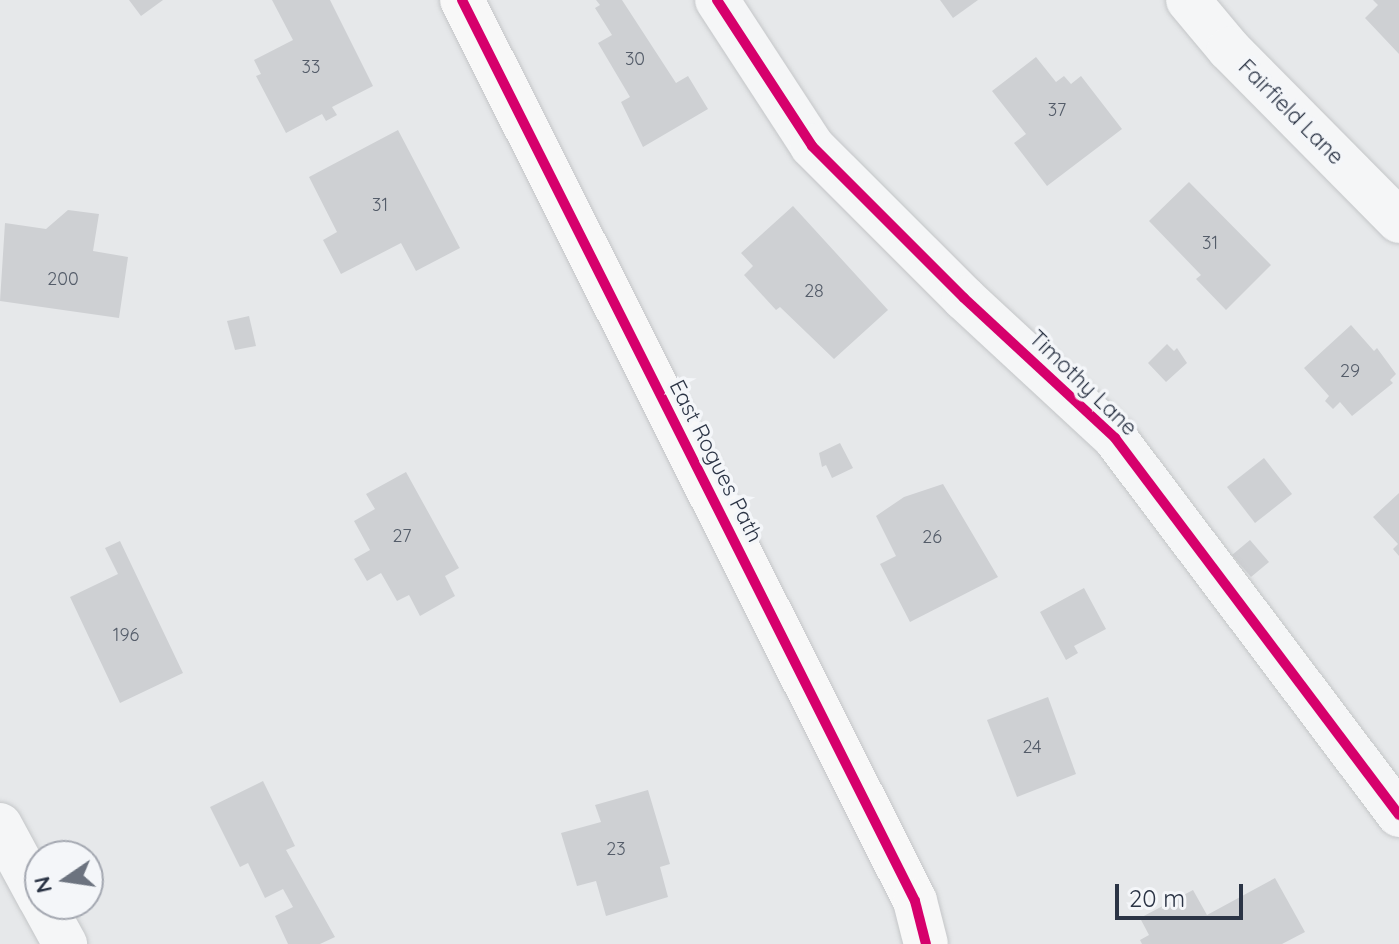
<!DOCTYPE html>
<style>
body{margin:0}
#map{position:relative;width:1399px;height:944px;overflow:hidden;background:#e6e8ea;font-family:Quicksand,sans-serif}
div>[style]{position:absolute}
.building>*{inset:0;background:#ced0d3}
.roads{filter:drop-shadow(0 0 2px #c4c6c8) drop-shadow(0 0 2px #c4c6c8)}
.street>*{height:44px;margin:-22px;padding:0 22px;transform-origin:22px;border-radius:22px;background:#f5f6f7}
.secondary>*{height:44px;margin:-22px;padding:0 22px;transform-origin:22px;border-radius:22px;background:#f8f8f8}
.cycleway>*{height:10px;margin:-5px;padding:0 5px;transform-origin:5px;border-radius:5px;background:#d6006c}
span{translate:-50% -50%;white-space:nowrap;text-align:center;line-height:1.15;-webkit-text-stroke:7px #f4f6f9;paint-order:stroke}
.number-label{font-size:18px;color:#545c69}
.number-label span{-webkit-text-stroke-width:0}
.street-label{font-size:22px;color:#2b3445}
.north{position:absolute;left:24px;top:840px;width:80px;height:80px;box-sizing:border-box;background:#f4f6f9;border:2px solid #a4a8b1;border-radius:50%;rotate:257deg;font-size:22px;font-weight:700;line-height:32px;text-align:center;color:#2b3445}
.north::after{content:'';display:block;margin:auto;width:28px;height:36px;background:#6c737f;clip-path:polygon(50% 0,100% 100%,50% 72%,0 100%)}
.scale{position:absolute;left:1115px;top:884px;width:128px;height:36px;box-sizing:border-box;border:4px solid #2b3445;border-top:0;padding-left:10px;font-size:24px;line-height:28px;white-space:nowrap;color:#2b3445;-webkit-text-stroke:6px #f4f6f9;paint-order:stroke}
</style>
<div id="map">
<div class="building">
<i style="clip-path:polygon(129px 0,163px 0,141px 16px)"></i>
<i style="clip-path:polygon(272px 0,330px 0,373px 86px,332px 107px,337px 115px,326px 121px,322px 114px,286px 133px,256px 76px,261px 74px,254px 60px,293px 40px)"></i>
<i style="clip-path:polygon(596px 0,622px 0,676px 83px,688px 76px,708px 109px,643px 147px,621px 102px,630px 97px,598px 43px,612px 35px,595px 8px,600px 5px)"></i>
<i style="clip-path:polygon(940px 0,978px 0,953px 18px)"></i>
<i style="clip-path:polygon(1373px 0,1399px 0,1399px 54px,1365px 18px,1378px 5px)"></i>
<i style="clip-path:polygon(1036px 57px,1056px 82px,1064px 76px,1071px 84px,1081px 76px,1122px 129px,1047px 186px,1014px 143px,1026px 134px,992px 91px)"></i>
<i style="clip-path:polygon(398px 130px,460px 248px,416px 271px,401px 243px,341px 274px,323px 240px,337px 232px,309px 177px)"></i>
<i style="clip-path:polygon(1189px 182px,1271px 265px,1226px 310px,1196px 279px,1201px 275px,1149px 221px)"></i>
<i style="clip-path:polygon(793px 206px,888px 310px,834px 359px,780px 307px,776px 310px,744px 275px,753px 266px,741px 253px)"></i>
<i style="clip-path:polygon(68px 210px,99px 214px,93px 251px,128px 257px,119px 318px,0 301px,5px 223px,46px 229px)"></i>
<i style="clip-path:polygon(249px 316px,256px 346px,235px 350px,227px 321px)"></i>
<i style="clip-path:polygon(1351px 325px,1374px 351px,1377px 348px,1396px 374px,1390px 380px,1393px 383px,1352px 416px,1340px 402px,1333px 409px,1325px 401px,1329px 396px,1304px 368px)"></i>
<i style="clip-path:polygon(1167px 344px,1174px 351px,1177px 348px,1187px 363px,1166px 382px,1148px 363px)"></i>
<i style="clip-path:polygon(840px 443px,853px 468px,832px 478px,826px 465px,822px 467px,819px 453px)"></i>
<i style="clip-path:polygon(1264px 458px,1292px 494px,1255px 523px,1227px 487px)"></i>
<i style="clip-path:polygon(406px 472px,459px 568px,445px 576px,455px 596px,420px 616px,409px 595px,397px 601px,381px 573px,367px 581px,354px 559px,370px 550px,354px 521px,375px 509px,366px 494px)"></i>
<i style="clip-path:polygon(943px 484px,998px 577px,910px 622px,880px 564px,896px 556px,876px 516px,904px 497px)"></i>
<i style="clip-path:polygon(1399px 493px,1399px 556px,1393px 549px,1398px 544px,1373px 517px)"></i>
<i style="clip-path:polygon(1250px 540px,1269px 562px,1251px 577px,1232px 555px)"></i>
<i style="clip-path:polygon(120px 541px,183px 673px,120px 703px,70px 597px,118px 574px,105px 548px)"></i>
<i style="clip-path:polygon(1084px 588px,1106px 629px,1074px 646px,1078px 653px,1066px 660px,1040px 612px)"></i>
<i style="clip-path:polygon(1048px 697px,1076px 774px,1017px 797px,987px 720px)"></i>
<i style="clip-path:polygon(263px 781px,295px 846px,286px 850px,335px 937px,320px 944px,288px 944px,275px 916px,293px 907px,283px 889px,265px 898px,248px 863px,240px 867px,210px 807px)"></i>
<i style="clip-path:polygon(648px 790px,670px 864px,660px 867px,668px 897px,606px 916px,596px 881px,577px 886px,561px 833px,601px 822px,595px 805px)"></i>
<i style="clip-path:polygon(1275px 878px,1305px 932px,1282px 944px,1142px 944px,1140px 940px,1149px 935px,1140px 918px,1193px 890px,1207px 915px)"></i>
</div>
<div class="roads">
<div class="street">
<i style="left:717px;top:0;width:174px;rotate:56.9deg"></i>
<i style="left:812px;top:146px;width:215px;rotate:45deg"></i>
<i style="left:964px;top:298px;width:206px;rotate:42.8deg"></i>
<i style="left:1115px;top:438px;width:472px;rotate:53deg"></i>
<i style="left:1188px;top:0;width:64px;rotate:50.1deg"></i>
<i style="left:1229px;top:49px;width:242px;rotate:45.3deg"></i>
<i style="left:0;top:825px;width:84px;rotate:61.6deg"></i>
<i style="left:43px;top:904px;width:46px;rotate:61.2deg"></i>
</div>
<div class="secondary">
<i style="left:462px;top:0;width:1008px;rotate:63.31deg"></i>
<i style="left:915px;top:901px;width:44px;rotate:75.7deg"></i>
</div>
</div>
<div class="cycleway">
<i style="left:462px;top:0;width:1008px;rotate:63.31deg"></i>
<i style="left:915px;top:901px;width:44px;rotate:75.7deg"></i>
<i style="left:717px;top:0;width:174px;rotate:56.9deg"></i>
<i style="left:812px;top:146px;width:215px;rotate:45deg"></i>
<i style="left:964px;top:298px;width:206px;rotate:42.8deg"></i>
<i style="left:1115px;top:438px;width:472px;rotate:53deg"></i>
</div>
<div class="number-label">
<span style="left:635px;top:59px">30</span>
<span style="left:311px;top:67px">33</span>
<span style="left:1057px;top:110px">37</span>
<span style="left:380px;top:205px">31</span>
<span style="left:1210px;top:243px">31</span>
<span style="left:63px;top:279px">200</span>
<span style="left:814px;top:291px">28</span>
<span style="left:1350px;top:371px">29</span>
<span style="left:402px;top:536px">27</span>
<span style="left:932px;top:537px">26</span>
<span style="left:126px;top:635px">196</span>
<span style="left:1032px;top:747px">24</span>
<span style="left:616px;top:849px">23</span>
</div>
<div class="street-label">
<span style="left:1291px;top:112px;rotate:45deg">Fairfield Lane</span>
<span style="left:1083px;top:383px;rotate:44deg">Timothy Lane</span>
<span style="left:716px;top:461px;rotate:63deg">East Rogues Path</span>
</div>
<div class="north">N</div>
<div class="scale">20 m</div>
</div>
